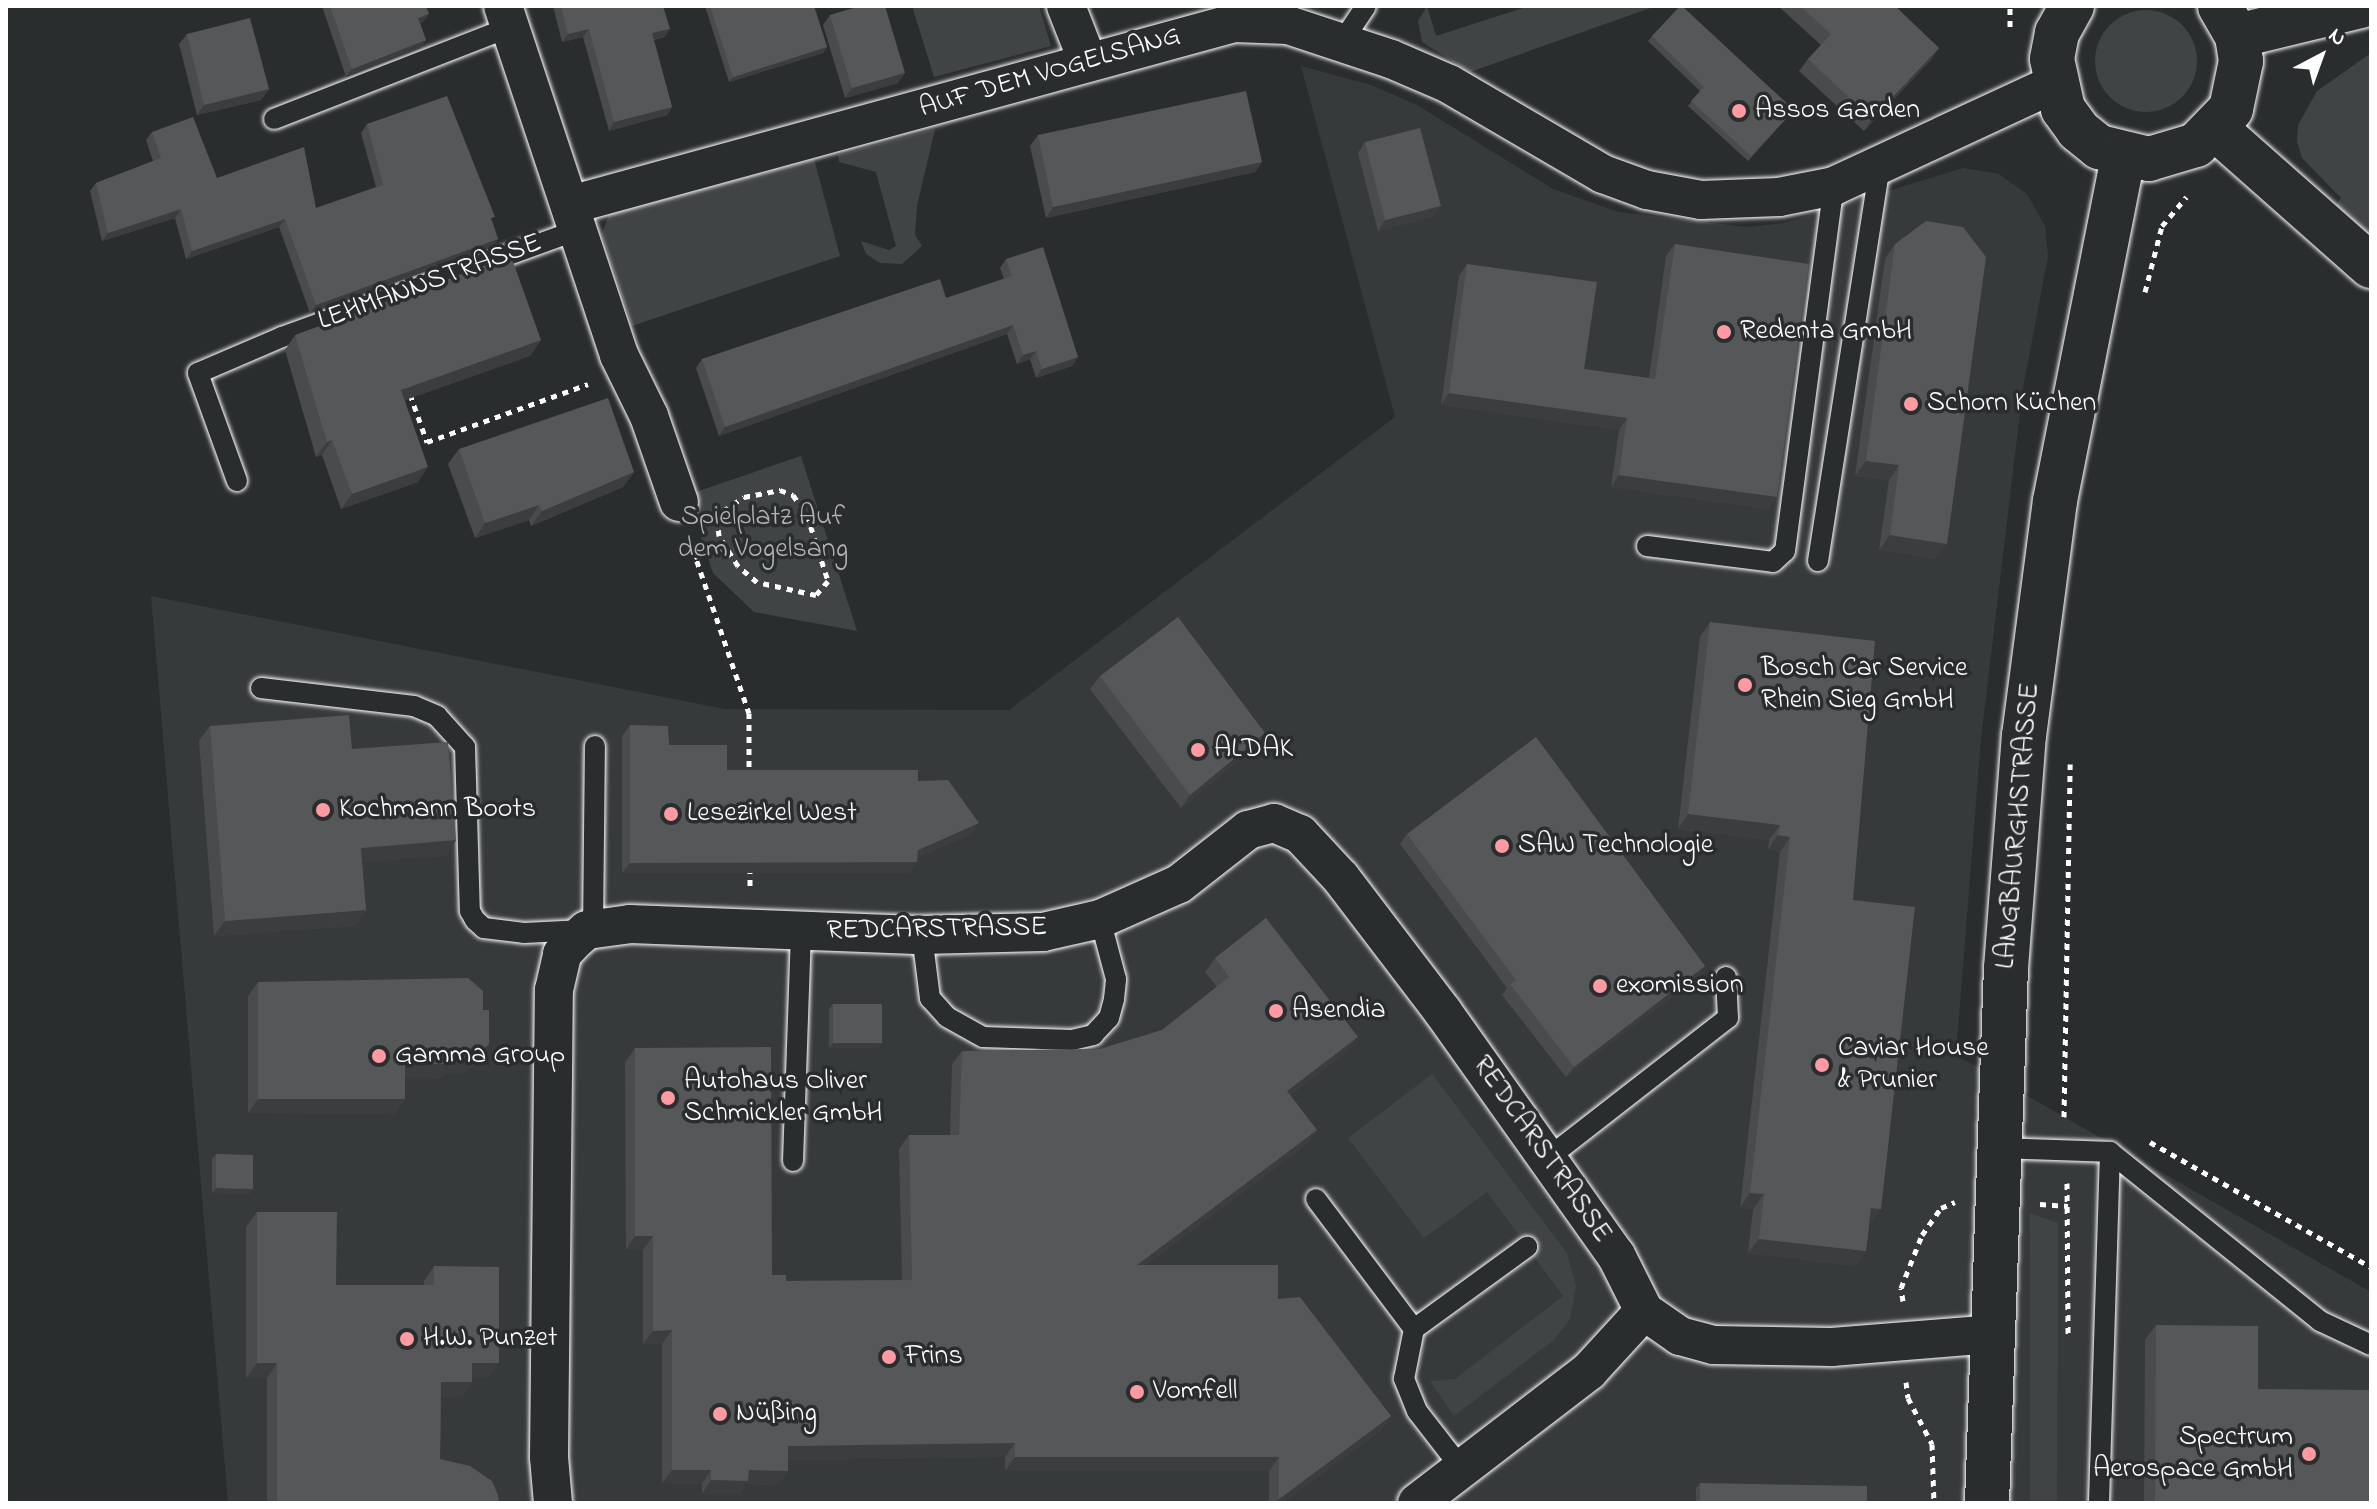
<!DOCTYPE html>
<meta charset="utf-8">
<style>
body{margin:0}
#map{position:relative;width:2377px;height:1509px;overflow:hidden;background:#2a2d2e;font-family:"Indie Flower",sans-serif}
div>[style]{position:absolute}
.built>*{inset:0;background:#373a3b}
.green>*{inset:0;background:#414445}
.round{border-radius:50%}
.path>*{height:5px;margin-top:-2.5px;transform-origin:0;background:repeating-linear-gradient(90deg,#fff 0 6px,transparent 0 12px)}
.roads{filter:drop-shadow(0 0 2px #fff) drop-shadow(0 0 2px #fff)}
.service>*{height:20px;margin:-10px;padding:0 10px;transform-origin:10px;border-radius:10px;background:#2a2d2e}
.minor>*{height:38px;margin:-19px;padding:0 19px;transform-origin:19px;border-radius:19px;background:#2a2d2e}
.tertiary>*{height:44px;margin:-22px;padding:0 22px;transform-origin:22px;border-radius:22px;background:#2a2d2e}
.secondary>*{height:44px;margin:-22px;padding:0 22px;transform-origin:22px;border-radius:22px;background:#2a2d2e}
.wall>*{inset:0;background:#494b4c}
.shaded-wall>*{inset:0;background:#3c3d3e}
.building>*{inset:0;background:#555758}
.dots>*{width:22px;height:22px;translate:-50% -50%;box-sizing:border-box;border:4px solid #2a2d2e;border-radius:50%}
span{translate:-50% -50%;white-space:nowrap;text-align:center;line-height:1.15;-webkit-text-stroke:7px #2a2d2e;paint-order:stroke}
.street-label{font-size:28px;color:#fff}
.poi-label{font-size:28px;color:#fff}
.left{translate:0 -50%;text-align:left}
.right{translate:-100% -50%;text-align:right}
.park-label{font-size:28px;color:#b3b4b5}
.frame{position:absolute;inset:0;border:8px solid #fff;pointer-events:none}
.north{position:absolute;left:2281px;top:16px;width:80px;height:80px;-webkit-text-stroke:6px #2a2d2e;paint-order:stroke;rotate:41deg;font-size:22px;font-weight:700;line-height:32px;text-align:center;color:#fff}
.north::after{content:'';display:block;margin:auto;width:28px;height:36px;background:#fff;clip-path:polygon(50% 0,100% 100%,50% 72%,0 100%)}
</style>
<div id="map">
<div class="built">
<i style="clip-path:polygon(1301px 66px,1371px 85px,1417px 105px,1553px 189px,1619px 212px,1746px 227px,1784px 223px,1963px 168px,1999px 174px,2027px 194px,2045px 226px,2048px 256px,2023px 388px,1981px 739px,1956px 1055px,2371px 1292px,2371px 1503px,228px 1503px,151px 596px,725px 709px,1009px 710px,1395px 417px)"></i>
</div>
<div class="green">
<i style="clip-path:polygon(912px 6px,1039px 6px,1051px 46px,934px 77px)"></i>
<i style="clip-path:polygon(1427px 6px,1436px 36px,1529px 6px,1656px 6px,1470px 72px,1422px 42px,1418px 21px)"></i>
<i class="round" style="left:2095px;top:10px;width:102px;height:102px"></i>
<i style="clip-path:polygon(2371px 53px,2371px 236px,2336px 205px,2341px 198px,2302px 158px,2297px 142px,2298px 125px,2317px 91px)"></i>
<i style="clip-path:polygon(935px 129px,917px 206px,915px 235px,922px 246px,902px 264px,880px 263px,866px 254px,861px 241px,889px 250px,896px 246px,876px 172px,839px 162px,838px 155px)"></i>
<i style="clip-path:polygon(814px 159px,840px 256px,632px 326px,602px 234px,609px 214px)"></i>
<i style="clip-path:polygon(801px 456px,857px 631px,754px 612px,713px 573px,687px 495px)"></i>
<i style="clip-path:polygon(1432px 1074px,1567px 1253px,1576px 1286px,1570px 1319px,1554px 1340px,1454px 1416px,1430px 1381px,1455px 1379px,1563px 1296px,1487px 1192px,1424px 1238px,1348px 1138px)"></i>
<i style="clip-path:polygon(2030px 1213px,2058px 1223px,2057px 1503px,2030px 1503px)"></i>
</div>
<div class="path">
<i style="left:2010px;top:27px;width:21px;rotate:-90deg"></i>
<i style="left:2145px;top:292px;width:68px;rotate:-75.6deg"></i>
<i style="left:2162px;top:226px;width:38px;rotate:-50deg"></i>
<i style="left:410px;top:394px;width:51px;rotate:70.5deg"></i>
<i style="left:427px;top:442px;width:171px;rotate:-19.8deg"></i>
<i style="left:780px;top:490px;width:14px;rotate:21deg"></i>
<i style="left:793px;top:495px;width:24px;rotate:55deg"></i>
<i style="left:807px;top:515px;width:69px;rotate:72.3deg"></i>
<i style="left:828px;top:581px;width:18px;rotate:131deg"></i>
<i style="left:816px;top:595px;width:60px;rotate:-167.6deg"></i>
<i style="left:757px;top:582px;width:25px;rotate:-140deg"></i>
<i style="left:738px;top:566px;width:36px;rotate:-122deg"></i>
<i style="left:719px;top:536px;width:18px;rotate:-96deg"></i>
<i style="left:717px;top:518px;width:9px;rotate:-49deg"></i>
<i style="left:723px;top:511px;width:25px;rotate:-34deg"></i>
<i style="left:744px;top:497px;width:37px;rotate:-11deg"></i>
<i style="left:689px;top:538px;width:185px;rotate:71.1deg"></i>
<i style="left:749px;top:713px;width:61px;rotate:90deg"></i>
<i style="left:694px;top:557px;width:34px;rotate:-17deg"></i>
<i style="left:750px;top:868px;width:22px;rotate:90deg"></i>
<i style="left:2064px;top:1117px;width:353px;rotate:-89deg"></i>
<i style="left:2150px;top:1142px;width:254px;rotate:29.5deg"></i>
<i style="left:2067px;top:1183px;width:154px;rotate:89.6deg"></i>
<i style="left:2040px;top:1204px;width:28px;rotate:4deg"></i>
<i style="left:1903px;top:1301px;width:13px;rotate:-99deg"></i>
<i style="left:1901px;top:1288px;width:57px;rotate:-68.4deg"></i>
<i style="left:1922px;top:1235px;width:33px;rotate:-55deg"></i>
<i style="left:1941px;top:1208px;width:15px;rotate:-23deg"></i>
<i style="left:1906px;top:1382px;width:16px;rotate:83deg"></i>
<i style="left:1908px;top:1398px;width:52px;rotate:62.4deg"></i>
<i style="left:1932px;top:1444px;width:59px;rotate:88.1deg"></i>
</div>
<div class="roads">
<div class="service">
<i style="left:1342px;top:42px;width:43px;rotate:-56.3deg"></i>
<i style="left:274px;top:119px;width:253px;rotate:-21.3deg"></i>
<i style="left:237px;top:481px;width:115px;rotate:-109.9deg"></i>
<i style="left:198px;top:373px;width:91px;rotate:-23.2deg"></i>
<i style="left:282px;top:337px;width:314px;rotate:-19.9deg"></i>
<i style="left:1647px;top:546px;width:127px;rotate:7.2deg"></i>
<i style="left:1773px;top:562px;width:16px;rotate:-43deg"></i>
<i style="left:1785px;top:551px;width:368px;rotate:-82.4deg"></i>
<i style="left:1818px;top:561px;width:396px;rotate:-81.1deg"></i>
<i style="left:261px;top:688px;width:154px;rotate:6.7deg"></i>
<i style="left:414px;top:706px;width:25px;rotate:23deg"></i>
<i style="left:437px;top:716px;width:42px;rotate:47.9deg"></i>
<i style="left:465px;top:747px;width:164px;rotate:88.3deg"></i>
<i style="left:470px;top:911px;width:10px;rotate:61deg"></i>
<i style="left:475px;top:920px;width:12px;rotate:42deg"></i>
<i style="left:484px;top:928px;width:40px;rotate:7.1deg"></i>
<i style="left:524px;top:933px;width:60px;rotate:-2.9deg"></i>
<i style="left:593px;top:930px;width:184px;rotate:-89.4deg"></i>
<i style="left:922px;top:935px;width:64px;rotate:82.8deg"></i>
<i style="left:930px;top:998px;width:25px;rotate:48deg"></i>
<i style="left:947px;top:1017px;width:41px;rotate:29.1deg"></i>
<i style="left:983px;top:1037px;width:89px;rotate:1.9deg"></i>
<i style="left:1072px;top:1040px;width:22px;rotate:-13deg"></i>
<i style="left:1093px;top:1035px;width:23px;rotate:-47deg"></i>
<i style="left:1109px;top:1018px;width:20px;rotate:-75deg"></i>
<i style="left:1114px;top:999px;width:20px;rotate:-84deg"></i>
<i style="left:1116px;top:979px;width:62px;rotate:-104.9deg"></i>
<i style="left:2001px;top:1148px;width:109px;rotate:2.1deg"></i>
<i style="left:2110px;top:1152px;width:351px;rotate:91.8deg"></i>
<i style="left:2110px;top:1152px;width:270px;rotate:38.8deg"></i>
<i style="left:2320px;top:1321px;width:56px;rotate:25.2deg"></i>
<i style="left:1548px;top:1158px;width:228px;rotate:-37.9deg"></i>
<i style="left:1728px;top:1018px;width:41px;rotate:-92.8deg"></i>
<i style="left:793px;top:1161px;width:229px;rotate:-88deg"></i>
<i style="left:1316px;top:1199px;width:163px;rotate:53deg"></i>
<i style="left:1462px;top:1469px;width:73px;rotate:-127.8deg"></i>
<i style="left:1417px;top:1411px;width:35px;rotate:-112deg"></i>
<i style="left:1404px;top:1379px;width:51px;rotate:-78.7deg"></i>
<i style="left:1414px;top:1329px;width:140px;rotate:-36deg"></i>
</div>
<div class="minor">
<i style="left:503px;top:6px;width:368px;rotate:71.6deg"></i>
<i style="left:619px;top:355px;width:68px;rotate:63.8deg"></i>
<i style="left:649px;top:416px;width:91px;rotate:70.8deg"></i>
<i style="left:1066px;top:6px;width:60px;rotate:68.6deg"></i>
<i style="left:570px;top:205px;width:688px;rotate:-15.33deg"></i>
<i style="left:1234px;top:23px;width:54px;rotate:2.1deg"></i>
<i style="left:1288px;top:25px;width:108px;rotate:18.3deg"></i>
<i style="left:1391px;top:59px;width:63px;rotate:23.3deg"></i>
<i style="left:1449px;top:84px;width:178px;rotate:30.3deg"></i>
<i style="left:1603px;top:174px;width:47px;rotate:20deg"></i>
<i style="left:1647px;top:190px;width:55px;rotate:10.5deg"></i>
<i style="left:1701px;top:200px;width:78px;rotate:-2.2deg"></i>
<i style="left:1779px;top:197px;width:56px;rotate:-11.3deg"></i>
<i style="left:1834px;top:186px;width:242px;rotate:-24.9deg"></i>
<i style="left:553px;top:1503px;width:46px;rotate:-95deg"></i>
<i style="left:549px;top:1457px;width:467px;rotate:-89.4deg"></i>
<i style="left:554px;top:990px;width:37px;rotate:-77deg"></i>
<i style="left:562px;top:954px;width:16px;rotate:-47deg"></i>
<i style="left:573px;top:942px;width:18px;rotate:-41deg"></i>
<i style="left:587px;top:930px;width:43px;rotate:-7.9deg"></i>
<i style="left:630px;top:924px;width:292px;rotate:2.2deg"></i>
<i style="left:922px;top:935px;width:121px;rotate:-1.4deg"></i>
<i style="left:1043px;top:932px;width:58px;rotate:-12.8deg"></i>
<i style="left:1100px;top:919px;width:86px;rotate:-23.9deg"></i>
<i style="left:1179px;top:884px;width:88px;rotate:-38deg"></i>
<i style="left:1248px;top:830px;width:27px;rotate:-15deg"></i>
<i style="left:1274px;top:823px;width:28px;rotate:23deg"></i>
<i style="left:1300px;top:834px;width:60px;rotate:47deg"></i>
<i style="left:1341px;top:878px;width:168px;rotate:52.7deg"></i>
<i style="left:1443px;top:1012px;width:298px;rotate:54.6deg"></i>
<i style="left:1616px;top:1255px;width:63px;rotate:63.4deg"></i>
<i style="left:1644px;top:1311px;width:44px;rotate:34.8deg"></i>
<i style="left:1680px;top:1336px;width:35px;rotate:15deg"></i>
<i style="left:1714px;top:1345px;width:118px;rotate:1deg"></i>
<i style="left:1832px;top:1347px;width:163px;rotate:-4.6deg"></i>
<i style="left:1417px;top:1503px;width:217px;rotate:-37.5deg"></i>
<i style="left:1589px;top:1371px;width:81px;rotate:-47.5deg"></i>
</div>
<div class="tertiary">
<i style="left:2237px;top:36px;width:128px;rotate:-13.6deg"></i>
<i style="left:2216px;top:129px;width:207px;rotate:41.5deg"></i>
</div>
<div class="secondary">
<i style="left:2072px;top:6px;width:31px;rotate:119deg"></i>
<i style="left:2057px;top:33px;width:26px;rotate:101deg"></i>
<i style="left:2052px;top:59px;width:51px;rotate:77.6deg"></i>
<i style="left:2063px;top:109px;width:26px;rotate:54deg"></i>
<i style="left:2078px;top:130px;width:27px;rotate:39deg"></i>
<i style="left:2099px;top:147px;width:51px;rotate:13.5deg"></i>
<i style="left:2149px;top:159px;width:49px;rotate:-16.6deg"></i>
<i style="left:2196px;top:145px;width:50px;rotate:-45.8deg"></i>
<i style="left:2231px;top:109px;width:49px;rotate:-78.2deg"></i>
<i style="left:2241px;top:61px;width:25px;rotate:-99deg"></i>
<i style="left:2237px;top:36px;width:34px;rotate:-120deg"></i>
<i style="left:1987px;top:1503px;width:535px;rotate:-87.97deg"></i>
<i style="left:2006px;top:968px;width:233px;rotate:-85.6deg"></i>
<i style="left:2024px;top:736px;width:237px;rotate:-82.5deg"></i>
<i style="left:2055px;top:501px;width:352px;rotate:-78.8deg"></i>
</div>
</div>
<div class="wall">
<i style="clip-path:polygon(322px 6px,426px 6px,423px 22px,420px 23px,426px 40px,420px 48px,346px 77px)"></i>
<i style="clip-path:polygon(553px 6px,621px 6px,665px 37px,654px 40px,672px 107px,667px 115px,609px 131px,583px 37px,562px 42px)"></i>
<i style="clip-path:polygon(705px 6px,814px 6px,827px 47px,823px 53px,729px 82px)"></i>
<i style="clip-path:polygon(1778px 6px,1895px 6px,1939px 48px,1931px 60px,1864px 131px,1799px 71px,1808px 59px,1821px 45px)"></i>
<i style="clip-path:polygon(830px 15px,898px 83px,845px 98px,823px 25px)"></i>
<i style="clip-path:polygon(187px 34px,269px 89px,261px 100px,197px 115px,179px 44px)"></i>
<i style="clip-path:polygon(1652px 36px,1794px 110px,1748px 161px,1688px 106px,1700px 91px,1648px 41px)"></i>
<i style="clip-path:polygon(367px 124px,492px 221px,498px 239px,492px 247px,310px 313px,279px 227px,186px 259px,175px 218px,102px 241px,90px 191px,96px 183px,153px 161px,146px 140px,152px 132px,217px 178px,316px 208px,376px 187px,361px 133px)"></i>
<i style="clip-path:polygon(1038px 135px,1262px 162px,1255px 172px,1046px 218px,1030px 146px)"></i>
<i style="clip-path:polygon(1365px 142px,1433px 217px,1378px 231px,1358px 153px)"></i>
<i style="clip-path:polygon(1675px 244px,1768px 509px,1611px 487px,1619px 430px,1441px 405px,1459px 276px,1467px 264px,1584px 369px,1649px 378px,1666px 256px)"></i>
<i style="clip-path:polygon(1895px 244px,1936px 559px,1879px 550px,1889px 480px,1855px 476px,1885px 259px)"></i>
<i style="clip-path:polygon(1006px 259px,1078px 357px,1072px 366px,1036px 378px,1030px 359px,1017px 364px,1007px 334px,719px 436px,696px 368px,702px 359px,946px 298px,1004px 279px,1000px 268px)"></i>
<i style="clip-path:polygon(295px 335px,541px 340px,530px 356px,405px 400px,418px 482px,341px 509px,322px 455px,316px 457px,285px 350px)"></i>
<i style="clip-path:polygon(459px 449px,634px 472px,623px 487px,531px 526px,529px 520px,475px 538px,448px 464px)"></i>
<i style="clip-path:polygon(1710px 622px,1853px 900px,1881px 1209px,1870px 1224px,1869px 1224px,1866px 1251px,1856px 1266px,1748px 1253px,1753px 1209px,1740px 1208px,1780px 852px,1768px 850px,1769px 840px,1678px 829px,1700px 637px)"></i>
<i style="clip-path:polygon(1100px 676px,1265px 733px,1256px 746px,1181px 808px,1090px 689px)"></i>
<i style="clip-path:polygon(630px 725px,669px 745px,727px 770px,918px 781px,971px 834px,917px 858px,910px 873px,622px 873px,622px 736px)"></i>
<i style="clip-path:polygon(210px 726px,352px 749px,456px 840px,446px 856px,362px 862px,366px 910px,355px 926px,214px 936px,199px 741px)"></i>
<i style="clip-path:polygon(1407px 834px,1705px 966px,1698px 977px,1566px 1077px,1502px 995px,1507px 988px,1400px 844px)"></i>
<i style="clip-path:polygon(1215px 958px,1348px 1051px,1290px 1095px,1317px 1130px,1307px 1144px,1146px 1265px,1278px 1299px,1391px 1416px,1381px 1430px,1282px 1503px,1269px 1503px,1269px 1471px,1005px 1471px,1005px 1457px,788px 1460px,788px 1471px,778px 1485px,746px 1484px,739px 1494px,702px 1494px,702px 1484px,662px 1483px,662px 1344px,643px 1344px,643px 1250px,626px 1250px,625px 1062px,635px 1048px,772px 1275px,786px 1281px,902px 1280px,899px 1149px,909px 1135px,950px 1135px,952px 1064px,962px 1051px,1100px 1049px,1162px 1030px,1217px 987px,1205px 972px)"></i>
<i style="clip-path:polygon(258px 982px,479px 1059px,464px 1074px,443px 1074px,439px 1078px,405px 1078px,405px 1099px,395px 1114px,248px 1113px,248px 996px)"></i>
<i style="clip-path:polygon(833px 1004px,878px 1048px,829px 1048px,829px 1009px)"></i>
<i style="clip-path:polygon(216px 1154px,253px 1189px,249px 1194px,212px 1193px,212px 1159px)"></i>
<i style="clip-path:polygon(257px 1212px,336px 1285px,424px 1285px,424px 1281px,434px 1266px,488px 1378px,472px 1378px,472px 1382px,461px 1397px,441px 1397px,440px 1459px,499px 1503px,267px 1503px,267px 1378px,246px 1378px,246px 1227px)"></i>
<i style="clip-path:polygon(2156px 1325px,2258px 1389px,2371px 1503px,2144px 1503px,2145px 1340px)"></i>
<i style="clip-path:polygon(1700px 1483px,1867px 1503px,1696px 1503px,1696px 1488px)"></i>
</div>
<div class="shaded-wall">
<i style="clip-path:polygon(429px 14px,423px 22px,412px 26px,418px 18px)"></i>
<i style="clip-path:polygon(589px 29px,583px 37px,562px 42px,568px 34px)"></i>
<i style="clip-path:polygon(670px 29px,665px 37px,646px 41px,652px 33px)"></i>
<i style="clip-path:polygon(426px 40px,420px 48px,346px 77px,352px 69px)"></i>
<i style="clip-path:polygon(827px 47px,823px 53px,729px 82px,733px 77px)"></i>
<i style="clip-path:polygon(1939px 48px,1931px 60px,1864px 131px,1872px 119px)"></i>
<i style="clip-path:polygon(905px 73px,898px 83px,845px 98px,852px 88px)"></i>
<i style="clip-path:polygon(269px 89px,261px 100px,197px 115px,204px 105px)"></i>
<i style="clip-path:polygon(672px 107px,667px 115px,609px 131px,614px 122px)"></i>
<i style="clip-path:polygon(1262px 162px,1255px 172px,1046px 218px,1053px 207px)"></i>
<i style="clip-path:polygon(1441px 206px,1433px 217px,1378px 231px,1385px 220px)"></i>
<i style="clip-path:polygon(181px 209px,175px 218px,102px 241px,108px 233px)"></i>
<i style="clip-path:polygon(285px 219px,279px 227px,186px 259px,192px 251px)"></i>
<i style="clip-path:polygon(498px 239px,492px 247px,310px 313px,316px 305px)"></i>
<i style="clip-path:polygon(1013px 325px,1007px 334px,719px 436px,725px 427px)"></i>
<i style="clip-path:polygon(541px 340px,530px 356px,391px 405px,401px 390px)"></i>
<i style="clip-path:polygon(1036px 351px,1030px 359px,1017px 364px,1023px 355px)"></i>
<i style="clip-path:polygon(1078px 357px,1072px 366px,1036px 378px,1042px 369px)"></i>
<i style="clip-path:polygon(1449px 393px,1627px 418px,1619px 430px,1441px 405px)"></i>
<i style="clip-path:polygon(332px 440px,322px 455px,316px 457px,327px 442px)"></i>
<i style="clip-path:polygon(1866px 461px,1899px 465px,1889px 480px,1855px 476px)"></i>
<i style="clip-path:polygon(428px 467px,418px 482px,341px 509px,352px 494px)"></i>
<i style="clip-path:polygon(634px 472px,623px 487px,531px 526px,542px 511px)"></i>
<i style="clip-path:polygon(1619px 475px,1777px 497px,1768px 509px,1611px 487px)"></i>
<i style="clip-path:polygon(539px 505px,529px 520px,475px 538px,485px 523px)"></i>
<i style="clip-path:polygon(1890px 535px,1947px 544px,1936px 559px,1879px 550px)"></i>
<i style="clip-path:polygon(1265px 733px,1256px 746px,1181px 808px,1190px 795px)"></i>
<i style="clip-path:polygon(1688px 814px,1780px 825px,1769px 840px,1678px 829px)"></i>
<i style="clip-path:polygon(979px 823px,971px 834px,911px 861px,918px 850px)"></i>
<i style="clip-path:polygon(1778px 835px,1790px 837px,1780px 852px,1768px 850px)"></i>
<i style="clip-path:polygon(456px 840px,446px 856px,351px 863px,361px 848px)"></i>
<i style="clip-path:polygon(917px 862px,910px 873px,622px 873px,630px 863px)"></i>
<i style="clip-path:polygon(366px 910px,355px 926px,214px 936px,225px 921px)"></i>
<i style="clip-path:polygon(1705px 966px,1698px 977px,1566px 1077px,1574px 1067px)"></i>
<i style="clip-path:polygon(1358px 1037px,1348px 1051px,1277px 1105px,1287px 1091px)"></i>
<i style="clip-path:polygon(833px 1043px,882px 1043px,878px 1048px,829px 1048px)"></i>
<i style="clip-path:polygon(489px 1044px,479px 1059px,464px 1074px,443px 1074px,439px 1078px,395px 1078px,405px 1064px,450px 1059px)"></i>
<i style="clip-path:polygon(258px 1099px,405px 1099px,395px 1114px,248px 1113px)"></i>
<i style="clip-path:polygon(1317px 1130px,1307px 1144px,1127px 1279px,1137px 1265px)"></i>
<i style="clip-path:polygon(216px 1188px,253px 1189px,249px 1194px,212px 1193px)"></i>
<i style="clip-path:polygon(1750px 1193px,1764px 1194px,1753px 1209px,1740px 1208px)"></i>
<i style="clip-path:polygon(1871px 1208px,1881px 1209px,1870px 1224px,1860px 1223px)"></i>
<i style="clip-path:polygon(635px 1236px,653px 1236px,643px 1250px,626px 1250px)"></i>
<i style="clip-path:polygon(1759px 1239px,1866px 1251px,1856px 1266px,1748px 1253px)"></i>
<i style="clip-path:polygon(672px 1330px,662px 1344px,643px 1344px,653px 1331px)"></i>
<i style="clip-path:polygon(257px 1363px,277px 1363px,267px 1378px,246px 1378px)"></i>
<i style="clip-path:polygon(472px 1363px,499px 1363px,488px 1378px,461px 1378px)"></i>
<i style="clip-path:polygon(441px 1382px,472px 1382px,461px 1397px,431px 1397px)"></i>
<i style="clip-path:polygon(1391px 1416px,1381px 1430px,1282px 1503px,1276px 1503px,1279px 1499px)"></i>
<i style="clip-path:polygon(1015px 1443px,1005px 1457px,778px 1460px,788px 1446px)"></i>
<i style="clip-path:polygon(1015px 1457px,1279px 1457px,1269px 1471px,1005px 1471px)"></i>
<i style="clip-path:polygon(672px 1470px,711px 1470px,702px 1484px,662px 1483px)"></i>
<i style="clip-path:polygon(749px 1470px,788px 1471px,778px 1485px,746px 1484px,739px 1494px,702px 1494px,711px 1480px)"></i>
</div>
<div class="building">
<i style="clip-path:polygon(330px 6px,426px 6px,429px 14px,418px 18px,426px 40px,352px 69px)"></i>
<i style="clip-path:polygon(561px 6px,663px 6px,670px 29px,652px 33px,672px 107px,614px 122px,589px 29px,568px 34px)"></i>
<i style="clip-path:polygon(710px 6px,814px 6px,827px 47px,733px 77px)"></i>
<i style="clip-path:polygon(860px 6px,885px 6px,905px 73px,852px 88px,830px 15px)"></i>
<i style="clip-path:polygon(1680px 6px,1682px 6px,1794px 110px,1751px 156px,1691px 101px,1704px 87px,1652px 36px)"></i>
<i style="clip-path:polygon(1800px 6px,1895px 6px,1939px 48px,1872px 119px,1808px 59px,1831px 34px)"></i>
<i style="clip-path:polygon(250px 18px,269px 89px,204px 105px,187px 34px)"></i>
<i style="clip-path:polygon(1246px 91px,1262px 162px,1053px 207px,1038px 135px)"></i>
<i style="clip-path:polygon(447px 96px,495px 217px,491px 218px,498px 239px,316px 305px,285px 219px,192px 251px,181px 209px,108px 233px,96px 183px,161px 158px,152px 132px,193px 117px,217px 178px,304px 147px,316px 208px,383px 185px,367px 124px)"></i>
<i style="clip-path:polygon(1420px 128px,1441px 206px,1385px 220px,1365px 142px)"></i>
<i style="clip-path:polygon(1926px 221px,1963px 227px,1986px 257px,1947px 544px,1890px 535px,1899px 465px,1866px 461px,1895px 244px)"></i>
<i style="clip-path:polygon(1675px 244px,1809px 264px,1777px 497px,1619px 475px,1627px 418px,1449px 393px,1467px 264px,1597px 282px,1584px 369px,1655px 379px)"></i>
<i style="clip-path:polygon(1043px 247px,1078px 357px,1042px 369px,1036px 351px,1023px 355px,1013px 325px,725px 427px,702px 359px,940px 279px,946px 298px,1012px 276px,1006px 259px)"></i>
<i style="clip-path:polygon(511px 256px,541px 340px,401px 390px,428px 467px,352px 494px,332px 440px,327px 442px,295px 335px)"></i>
<i style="clip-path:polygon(608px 398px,634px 472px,542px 511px,539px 505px,485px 523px,459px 449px)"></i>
<i style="clip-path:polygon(1178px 617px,1265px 733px,1190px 795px,1100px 676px)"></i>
<i style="clip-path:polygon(1710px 622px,1875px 641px,1853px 900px,1915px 907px,1881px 1209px,1871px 1208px,1866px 1251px,1759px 1239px,1764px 1194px,1750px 1193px,1790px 837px,1778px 835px,1780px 825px,1688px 814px)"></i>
<i style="clip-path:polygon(349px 715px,352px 749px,448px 742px,456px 840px,361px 848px,366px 910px,225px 921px,210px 726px)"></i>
<i style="clip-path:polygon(630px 725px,668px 726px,669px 745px,727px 745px,727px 770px,918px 770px,918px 781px,948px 780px,979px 823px,918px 850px,917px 862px,630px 863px)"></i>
<i style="clip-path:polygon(1536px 737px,1705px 966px,1574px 1067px,1510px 984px,1516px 980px,1407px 834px)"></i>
<i style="clip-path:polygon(1266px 918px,1358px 1037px,1287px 1091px,1317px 1130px,1137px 1265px,1278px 1265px,1278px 1299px,1300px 1297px,1391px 1416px,1279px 1499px,1279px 1457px,1015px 1457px,1015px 1443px,788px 1446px,788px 1471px,749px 1470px,748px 1481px,711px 1480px,711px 1470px,672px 1470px,672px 1330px,653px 1331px,653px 1236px,635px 1236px,635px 1048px,771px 1047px,772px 1275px,786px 1275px,786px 1281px,912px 1280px,909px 1135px,959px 1135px,962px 1051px,1100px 1049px,1162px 1030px,1229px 977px,1215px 958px)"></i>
<i style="clip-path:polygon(468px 978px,483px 991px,483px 1010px,489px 1010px,489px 1044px,474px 1059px,450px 1059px,449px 1064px,405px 1064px,405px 1099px,258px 1099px,258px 982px)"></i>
<i style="clip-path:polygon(833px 1004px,882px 1004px,882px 1043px,833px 1043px)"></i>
<i style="clip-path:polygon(216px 1154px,253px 1155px,253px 1189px,216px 1188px)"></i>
<i style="clip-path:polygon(257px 1212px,337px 1212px,336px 1285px,434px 1285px,434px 1266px,499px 1267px,499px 1363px,472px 1363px,472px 1382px,441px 1382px,440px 1459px,470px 1466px,492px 1481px,498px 1495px,499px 1503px,277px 1503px,277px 1363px,257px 1363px)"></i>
<i style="clip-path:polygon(2156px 1325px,2258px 1326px,2258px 1389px,2371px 1390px,2371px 1503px,2155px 1503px)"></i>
<i style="clip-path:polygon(1700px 1483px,1867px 1486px,1867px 1503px,1700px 1503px)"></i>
</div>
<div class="dots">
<i style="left:1739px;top:111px;background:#ff9aa2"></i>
<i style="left:1724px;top:332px;background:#ff9aa2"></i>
<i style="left:1911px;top:404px;background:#ff9aa2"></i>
<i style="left:1745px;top:685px;background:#ff9aa2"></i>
<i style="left:1198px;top:750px;background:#ff9aa2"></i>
<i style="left:323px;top:810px;background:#ff9aa2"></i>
<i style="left:671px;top:814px;background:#ff9aa2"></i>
<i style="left:1502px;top:846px;background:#ff9aa2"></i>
<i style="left:1600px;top:986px;background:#ff9aa2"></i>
<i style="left:1276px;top:1011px;background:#ff9aa2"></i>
<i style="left:379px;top:1056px;background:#ff9aa2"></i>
<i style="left:1822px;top:1065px;background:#ff9aa2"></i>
<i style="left:668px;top:1098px;background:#ff9aa2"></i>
<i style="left:407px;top:1339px;background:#ff9aa2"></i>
<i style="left:889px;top:1357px;background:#ff9aa2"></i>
<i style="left:1137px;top:1392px;background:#ff9aa2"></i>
<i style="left:720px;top:1414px;background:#ff9aa2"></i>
<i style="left:2309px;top:1454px;background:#ff9aa2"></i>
</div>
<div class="street-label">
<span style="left:1050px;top:73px;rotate:-16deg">AUF DEM VOGELSANG</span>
<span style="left:430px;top:283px;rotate:-20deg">LEHMANNSTRASSE</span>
<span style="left:2019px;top:826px;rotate:-85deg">LANGBAURGHSTRASSE</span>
<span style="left:937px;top:930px;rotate:-1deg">REDCARSTRASSE</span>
<span style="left:1541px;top:1150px;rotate:55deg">REDCARSTRASSE</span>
</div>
<div class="poi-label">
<span class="left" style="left:1755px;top:111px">Assos Garden</span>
<span class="left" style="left:1740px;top:332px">Redenta GmbH</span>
<span class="left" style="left:1927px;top:404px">Schorn Küchen</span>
<span class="left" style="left:1761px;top:685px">Bosch Car Service<br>Rhein Sieg GmbH</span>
<span class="left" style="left:1214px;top:750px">ALDAK</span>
<span class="left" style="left:339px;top:810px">Kochmann Boots</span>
<span class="left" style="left:687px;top:814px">Lesezirkel West</span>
<span class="left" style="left:1518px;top:846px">SAW Technologie</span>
<span class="left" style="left:1616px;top:986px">exomission</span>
<span class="left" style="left:1292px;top:1011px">Asendia</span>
<span class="left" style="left:1838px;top:1065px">Caviar House<br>&amp; Prunier</span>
<span class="left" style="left:395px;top:1056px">Gamma Group</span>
<span class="left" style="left:684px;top:1098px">Autohaus Oliver<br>Schmickler GmbH</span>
<span class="left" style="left:423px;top:1339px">H.W. Punzet</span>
<span class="left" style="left:905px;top:1357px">Frins</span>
<span class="left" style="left:1153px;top:1392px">Vomfell</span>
<span class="left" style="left:736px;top:1414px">Nüßing</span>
<span class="right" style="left:2293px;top:1454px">Spectrum<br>Aerospace GmbH</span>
</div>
<div class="park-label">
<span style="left:763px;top:534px">Spielplatz Auf<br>dem Vogelsang</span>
</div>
<div class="frame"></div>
<div class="north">N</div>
</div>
